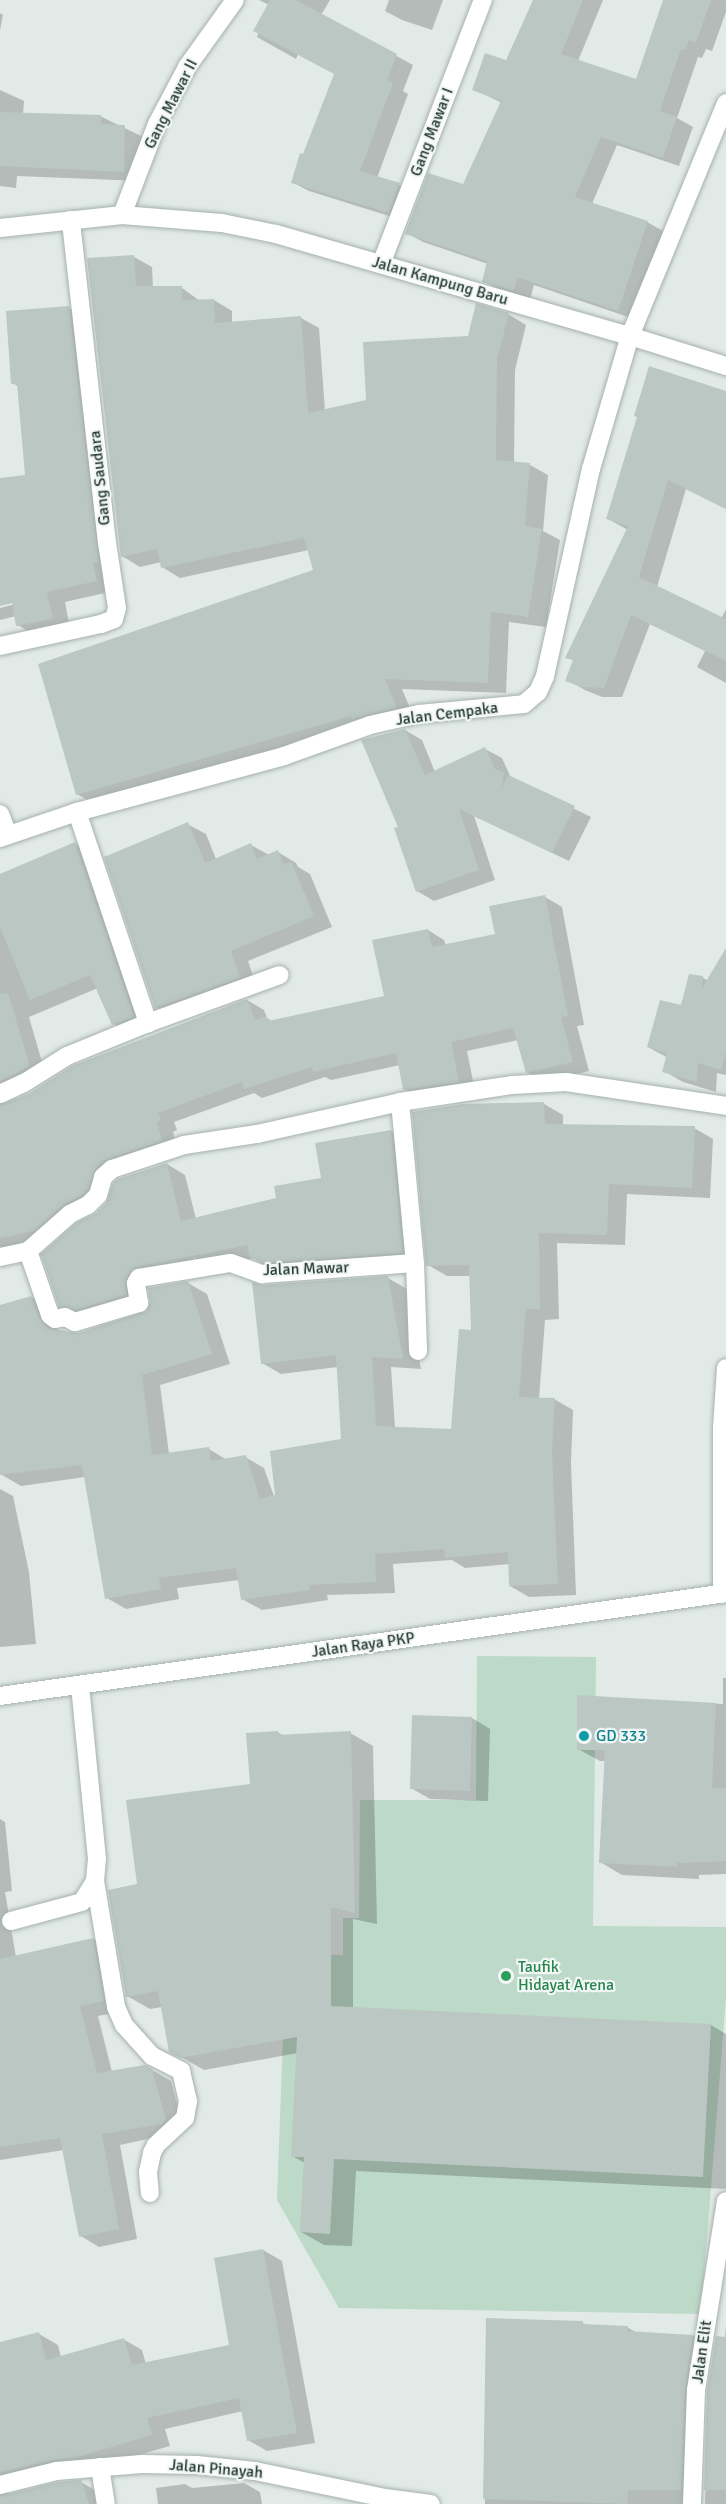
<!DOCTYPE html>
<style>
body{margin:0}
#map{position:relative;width:726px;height:2504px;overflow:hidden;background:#e2eae7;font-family:Signika,sans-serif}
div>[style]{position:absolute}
.green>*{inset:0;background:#bdd9c7}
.shadow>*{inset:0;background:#0003}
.building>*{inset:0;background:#bbc7c3}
.roads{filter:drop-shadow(0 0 2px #a5b1ae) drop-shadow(0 0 2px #a5b1ae)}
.lane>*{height:18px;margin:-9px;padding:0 9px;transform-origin:9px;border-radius:9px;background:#fff}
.street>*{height:18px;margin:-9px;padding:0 9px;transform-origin:9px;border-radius:9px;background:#fff}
.secondary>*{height:18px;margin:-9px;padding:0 9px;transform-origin:9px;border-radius:9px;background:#fff}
.dots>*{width:16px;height:16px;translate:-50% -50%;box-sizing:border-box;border:3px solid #f2f7f5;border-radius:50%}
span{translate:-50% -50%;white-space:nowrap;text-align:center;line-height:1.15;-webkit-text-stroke:4.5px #f2f7f5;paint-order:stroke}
.street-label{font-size:16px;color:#243935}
.culture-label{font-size:16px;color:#0d838f}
.left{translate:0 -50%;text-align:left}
.leisure-label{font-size:16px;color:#27864d}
</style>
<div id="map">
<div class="green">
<i style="clip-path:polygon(477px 1656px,596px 1657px,593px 1926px,726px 1927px,726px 1997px,701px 2314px,339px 2308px,277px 2200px,286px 1954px,343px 1955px,343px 1918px,359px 1918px,360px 1800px,476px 1800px)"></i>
</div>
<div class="shadow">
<i style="clip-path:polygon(259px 0,330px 0,321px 15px,413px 65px,403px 91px,408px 94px,377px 178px,400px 185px,416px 194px,405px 221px,309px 191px,292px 182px,336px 74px,298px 54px,296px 59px,257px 37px,269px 5px)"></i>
<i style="clip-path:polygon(389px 0,443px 0,432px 30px,402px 20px,385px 11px)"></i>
<i style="clip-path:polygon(535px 0,603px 0,578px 61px,636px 81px,665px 0,726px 0,726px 12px,712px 51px,706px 49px,702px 58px,698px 57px,677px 118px,693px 127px,679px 166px,617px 145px,592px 204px,647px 222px,663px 231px,634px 319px,534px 285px,530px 299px,500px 290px,484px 281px,488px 264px,423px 242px,407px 233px,464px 186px,502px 103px,473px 89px,507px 62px)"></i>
<i style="clip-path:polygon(0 13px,3px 15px,0 30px)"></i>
<i style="clip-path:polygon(0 90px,24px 101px,23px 114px,100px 116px,143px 137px,141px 181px,17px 176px,16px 188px,0 186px)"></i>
<i style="clip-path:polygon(134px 257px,152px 267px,153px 288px,182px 288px,200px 301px,214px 300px,232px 311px,232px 323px,301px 318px,319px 328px,325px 411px,368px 401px,508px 314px,526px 325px,515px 370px,514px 463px,530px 465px,548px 475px,543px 531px,560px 540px,546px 627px,509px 622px,506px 693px,402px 689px,414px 718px,95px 804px,77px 794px,315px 571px,309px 550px,180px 578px,162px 567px,161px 562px,140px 567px,122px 556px)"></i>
<i style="clip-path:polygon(69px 308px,87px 318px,114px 591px,65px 602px,70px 629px,36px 636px,18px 625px,16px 616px,0 620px,0 608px,19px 603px,18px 600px,0 605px,0 499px,28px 486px,19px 387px,13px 383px)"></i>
<i style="clip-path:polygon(726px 415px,726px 509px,686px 489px,657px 587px,721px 619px,726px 609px,726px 683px,697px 667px,705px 651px,650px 624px,622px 697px,602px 697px,585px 690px,567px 680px,574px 661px,566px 657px,628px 530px,608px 519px)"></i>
<i style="clip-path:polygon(405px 730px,422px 740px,435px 772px,485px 749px,502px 758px,511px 778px,591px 817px,569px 861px,474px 816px,495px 880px,434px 901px,417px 891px,400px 828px)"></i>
<i style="clip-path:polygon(187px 824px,206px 834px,216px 859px,251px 845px,269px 855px,278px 852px,296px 863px,298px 867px,310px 874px,332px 927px,248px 961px,257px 988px,175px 1018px,156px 1007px)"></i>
<i style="clip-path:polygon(75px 844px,92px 854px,150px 1026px,130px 1034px,114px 1024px,98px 988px,29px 1017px,46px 1076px,8px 1096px,4px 1106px,247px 1000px,264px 1010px,267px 1018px,273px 1022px,386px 997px,428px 930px,444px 940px,446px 946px,497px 935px,545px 897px,562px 907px,584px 1025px,577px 1026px,589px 1071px,544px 1082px,527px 1072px,518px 1040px,467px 1051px,475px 1091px,421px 1099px,405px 1089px,400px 1065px,331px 1080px,325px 1077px,262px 1098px,254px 1093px,174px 1122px,177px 1130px,173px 1132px,178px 1150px,122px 1169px,80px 1214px,51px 1240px,0 1251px,0 876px)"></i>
<i style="clip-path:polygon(726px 956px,726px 1075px,717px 1073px,716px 1092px,683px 1082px,664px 1071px,668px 1058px,648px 1047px,702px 977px,708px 981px)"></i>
<i style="clip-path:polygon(544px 1104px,563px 1115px,563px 1126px,694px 1128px,713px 1139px,710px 1198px,627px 1194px,625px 1245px,557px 1243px,559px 1319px,545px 1320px,539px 1399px,554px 1399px,573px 1410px,571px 1463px,576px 1595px,529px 1597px,510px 1586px,510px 1564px,465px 1568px,452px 1560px,393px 1564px,395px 1593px,327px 1595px,328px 1600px,262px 1610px,242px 1599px,239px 1580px,177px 1588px,179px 1599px,126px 1609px,107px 1598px,85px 1477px,21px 1486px,2px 1475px,0 1307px,31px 1297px,50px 1308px,58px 1331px,78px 1334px,148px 1313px,188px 1283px,207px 1294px,230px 1364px,160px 1385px,169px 1454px,209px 1449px,227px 1460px,245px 1457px,264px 1468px,276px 1502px,343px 1440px,338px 1367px,281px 1374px,262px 1363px,263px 1287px,388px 1278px,407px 1289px,421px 1369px,391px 1367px,395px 1429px,452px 1431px,472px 1332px,471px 1276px,447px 1276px,428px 1265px)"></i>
<i style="clip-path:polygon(391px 1131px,410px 1142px,421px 1263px,269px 1267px,253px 1258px,211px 1268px,193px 1257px,196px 1268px,148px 1277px,141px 1303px,76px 1315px,60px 1306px,54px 1288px,177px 1248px,192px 1256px,185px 1227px,66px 1235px,167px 1164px,185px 1175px,196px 1219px,278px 1199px,323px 1180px)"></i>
<i style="clip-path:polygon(0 1489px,13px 1496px,29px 1572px,36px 1644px,0 1647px)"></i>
<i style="clip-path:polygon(723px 1678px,726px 1678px,726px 1874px,699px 1875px,699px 1879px,622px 1875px,600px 1862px,606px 1761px,600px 1761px,578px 1749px,578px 1697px,723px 1704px)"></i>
<i style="clip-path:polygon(472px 1718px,490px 1729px,488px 1801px,430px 1799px,411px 1788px)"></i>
<i style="clip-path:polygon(277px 1732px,284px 1736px,350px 1733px,373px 1746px,377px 1924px,353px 1919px,353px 2008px,711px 2025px,726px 2034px,726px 2189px,356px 2171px,352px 2246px,324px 2245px,301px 2232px,305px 2163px,292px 2156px,298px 2053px,204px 2070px,171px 2051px,162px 2007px,150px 2009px,127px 1996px,139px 1885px,251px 1785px)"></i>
<i style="clip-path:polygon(0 1819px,5px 1822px,12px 1891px,5px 1892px,16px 1957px,93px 1939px,111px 1950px,122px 2011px,98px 2016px,112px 2072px,145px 2066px,171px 2081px,184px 2131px,120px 2145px,137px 2239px,99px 2247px,81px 2236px,64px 2150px,0 2160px)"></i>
<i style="clip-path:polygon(263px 2250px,282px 2261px,315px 2443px,267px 2451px,248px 2440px,243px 2411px,165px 2429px,170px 2446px,8px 2492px,8px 2496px,81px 2482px,100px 2493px,103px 2504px,0 2504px,0 2343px,39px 2334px,58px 2345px,61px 2357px,123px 2339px,142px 2350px,146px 2364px,231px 2346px)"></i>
<i style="clip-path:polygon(487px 2320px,583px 2323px,587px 2325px,627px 2327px,637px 2333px,693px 2336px,711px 2347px,703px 2401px,699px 2504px,485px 2504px)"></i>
<i style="clip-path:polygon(726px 2324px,726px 2504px,705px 2504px,709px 2391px,725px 2338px)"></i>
<i style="clip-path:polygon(244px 2483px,260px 2492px,262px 2504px,158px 2504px,156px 2488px,185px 2484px,192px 2488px)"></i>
</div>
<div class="building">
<i style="clip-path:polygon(270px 0,296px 0,397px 54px,387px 81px,393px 83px,360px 171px,400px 183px,389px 213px,291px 183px,300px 153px,303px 154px,334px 74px,253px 31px)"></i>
<i style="clip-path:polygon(533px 0,583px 0,561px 54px,636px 79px,663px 0,711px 0,696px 43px,689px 40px,685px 50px,681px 49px,660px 111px,677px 117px,663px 158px,601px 137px,575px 197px,648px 221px,618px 311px,517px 277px,514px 291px,482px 282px,487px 261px,405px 234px,428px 173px,463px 184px,501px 101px,472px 90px,485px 53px,506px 60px)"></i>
<i style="clip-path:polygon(0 112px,101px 115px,101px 124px,125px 125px,124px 172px,0 166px)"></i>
<i style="clip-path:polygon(134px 255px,136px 286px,182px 286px,182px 300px,214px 299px,215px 323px,301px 316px,308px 413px,366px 400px,363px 342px,468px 336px,476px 303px,509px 313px,497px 359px,496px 460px,530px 463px,525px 526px,542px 529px,528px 617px,491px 612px,488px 683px,385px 679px,397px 708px,352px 719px,351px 716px,76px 795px,38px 664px,313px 570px,304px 538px,161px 568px,157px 549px,121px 557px,87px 258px)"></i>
<i style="clip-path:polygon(69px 306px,99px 562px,93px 563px,97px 581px,47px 592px,53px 619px,16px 626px,12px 603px,0 606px,0 478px,25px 475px,17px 384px,11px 384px,6px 311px)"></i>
<i style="clip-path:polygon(649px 366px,726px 391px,726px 509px,668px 480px,639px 577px,726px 619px,726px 661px,631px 615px,604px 688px,582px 687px,565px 681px,573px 660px,565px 658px,628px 526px,606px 519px,637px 417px,634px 416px)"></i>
<i style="clip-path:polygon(405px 729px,425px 775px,485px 747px,495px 769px,504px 773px,502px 788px,508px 775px,575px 806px,552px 853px,459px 809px,479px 870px,416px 892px,394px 828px,398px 827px,361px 740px)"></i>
<i style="clip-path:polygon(188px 822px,205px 863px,251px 843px,257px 859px,278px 850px,284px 865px,291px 861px,314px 916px,231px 951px,240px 978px,155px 1008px,104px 857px)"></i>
<i style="clip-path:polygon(75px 842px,134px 1017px,112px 1025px,90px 975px,30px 1000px,0 927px,0 874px)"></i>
<i style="clip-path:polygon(545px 895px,568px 1016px,561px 1017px,573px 1062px,526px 1073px,513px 1028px,451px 1042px,459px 1082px,403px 1090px,396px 1053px,313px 1072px,312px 1067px,244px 1089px,242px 1082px,158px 1113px,161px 1120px,157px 1122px,162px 1141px,105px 1160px,95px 1169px,88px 1189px,81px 1196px,63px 1205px,34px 1231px,0 1238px,0 1105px,30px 1093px,72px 1066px,247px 999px,255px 1020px,266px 1016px,268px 1021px,384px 996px,372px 940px,428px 929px,432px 947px,495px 934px,489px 906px)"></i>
<i style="clip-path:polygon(726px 948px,726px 1051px,721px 1070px,698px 1063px,697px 1082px,662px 1072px,667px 1053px,647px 1047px,660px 1000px,681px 1005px,689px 974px,703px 976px,702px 988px)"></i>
<i style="clip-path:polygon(8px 993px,30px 1066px,0 1082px,0 994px)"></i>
<i style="clip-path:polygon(544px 1102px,545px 1124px,695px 1126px,692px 1188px,609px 1184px,607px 1235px,539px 1233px,540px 1309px,526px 1309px,519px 1397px,555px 1398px,552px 1452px,558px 1584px,509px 1586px,508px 1552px,445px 1558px,444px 1549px,375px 1554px,376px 1582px,309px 1585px,310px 1590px,241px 1600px,236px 1568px,159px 1578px,161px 1589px,105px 1599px,82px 1465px,0 1475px,0 1305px,31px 1296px,40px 1319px,48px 1328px,78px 1333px,146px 1311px,150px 1302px,148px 1288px,188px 1281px,212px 1354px,142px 1375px,152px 1455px,209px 1447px,211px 1461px,246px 1455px,260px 1499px,275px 1495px,270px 1451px,341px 1439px,336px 1355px,261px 1364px,252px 1282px,263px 1285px,388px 1276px,403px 1359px,372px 1357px,376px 1426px,451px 1429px,459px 1329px,471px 1330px,469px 1265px,426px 1266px,412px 1112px,463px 1104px)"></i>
<i style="clip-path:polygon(391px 1130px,403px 1253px,264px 1263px,249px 1257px,248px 1245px,137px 1267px,126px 1278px,126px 1295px,76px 1310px,59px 1307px,41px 1254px,76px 1223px,96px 1213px,106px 1203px,113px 1183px,118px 1179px,167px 1163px,181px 1221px,276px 1198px,274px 1186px,321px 1178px,315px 1143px)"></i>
<i style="clip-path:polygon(577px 1695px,716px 1703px,712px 1788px,726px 1788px,726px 1861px,677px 1863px,677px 1867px,599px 1863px,605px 1750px,577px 1750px)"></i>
<i style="clip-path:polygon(412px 1715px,472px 1717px,470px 1791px,410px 1789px)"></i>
<i style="clip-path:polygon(278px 1731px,278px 1735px,351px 1731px,355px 1913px,331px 1907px,331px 2006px,711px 2024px,703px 2177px,334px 2159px,330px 2234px,300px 2232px,304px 2157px,291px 2157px,297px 2037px,180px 2058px,169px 2052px,158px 1991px,126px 1997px,108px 1890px,137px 1884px,126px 1800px,250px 1784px,246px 1733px)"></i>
<i style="clip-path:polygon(93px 1938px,104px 2001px,80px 2006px,97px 2073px,145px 2065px,152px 2069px,166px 2120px,162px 2124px,102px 2134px,119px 2229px,79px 2237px,60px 2138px,0 2147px,0 1959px)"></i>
<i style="clip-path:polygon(263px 2249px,297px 2433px,247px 2441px,239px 2398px,147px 2418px,152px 2435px,74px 2458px,53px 2460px,0 2473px,0 2342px,39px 2332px,46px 2360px,124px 2338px,132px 2365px,229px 2345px,214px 2258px)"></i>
<i style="clip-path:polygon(486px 2318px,583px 2321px,583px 2324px,628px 2326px,627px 2331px,693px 2335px,685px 2390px,681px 2490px,628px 2490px,627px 2504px,483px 2499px)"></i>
<i style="clip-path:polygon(716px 2336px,726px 2337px,726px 2490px,704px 2490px,707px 2391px)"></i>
<i style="clip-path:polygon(81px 2480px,89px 2504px,0 2504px,0 2496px,58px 2482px)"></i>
</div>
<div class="roads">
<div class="lane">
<i style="left:0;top:814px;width:22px;rotate:69deg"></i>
</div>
<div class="street">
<i style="left:122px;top:215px;width:97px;rotate:-69deg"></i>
<i style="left:157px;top:124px;width:64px;rotate:-62.2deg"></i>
<i style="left:187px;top:67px;width:82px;rotate:-54.4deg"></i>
<i style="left:0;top:228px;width:123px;rotate:-6.1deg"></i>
<i style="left:122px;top:215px;width:100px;rotate:4.6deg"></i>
<i style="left:222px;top:223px;width:55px;rotate:11.5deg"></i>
<i style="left:276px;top:234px;width:368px;rotate:16.1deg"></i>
<i style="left:630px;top:336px;width:252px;rotate:-67.6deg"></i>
<i style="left:381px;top:264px;width:283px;rotate:-68.9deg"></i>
<i style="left:0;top:646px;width:103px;rotate:-12.3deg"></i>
<i style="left:101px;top:624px;width:14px;rotate:-21deg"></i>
<i style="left:114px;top:619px;width:11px;rotate:-75deg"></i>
<i style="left:117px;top:608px;width:66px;rotate:-98.7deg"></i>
<i style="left:107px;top:543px;width:325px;rotate:-96.4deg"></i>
<i style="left:77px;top:812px;width:223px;rotate:71.4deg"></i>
<i style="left:0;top:838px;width:81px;rotate:-18.7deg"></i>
<i style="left:77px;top:812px;width:214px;rotate:-15.1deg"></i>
<i style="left:284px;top:756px;width:91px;rotate:-19.8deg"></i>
<i style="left:370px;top:725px;width:50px;rotate:-12.7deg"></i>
<i style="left:419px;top:714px;width:105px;rotate:-5.4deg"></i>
<i style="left:524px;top:704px;width:18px;rotate:-41deg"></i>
<i style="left:538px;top:692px;width:17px;rotate:-66deg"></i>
<i style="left:545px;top:676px;width:212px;rotate:-77.5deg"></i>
<i style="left:591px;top:469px;width:139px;rotate:-73.7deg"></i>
<i style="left:630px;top:336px;width:101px;rotate:17.4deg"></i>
<i style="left:0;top:1094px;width:26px;rotate:-25deg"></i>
<i style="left:24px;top:1083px;width:51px;rotate:-32.1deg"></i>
<i style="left:67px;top:1056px;width:87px;rotate:-22.2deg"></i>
<i style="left:148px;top:1023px;width:140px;rotate:-20deg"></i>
<i style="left:400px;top:1102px;width:162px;rotate:84.7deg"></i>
<i style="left:415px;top:1263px;width:88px;rotate:88deg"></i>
<i style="left:28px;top:1251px;width:68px;rotate:71deg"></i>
<i style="left:50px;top:1315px;width:6px;rotate:39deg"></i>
<i style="left:55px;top:1319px;width:10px;rotate:-11deg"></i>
<i style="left:65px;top:1317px;width:11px;rotate:27deg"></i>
<i style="left:75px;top:1322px;width:67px;rotate:-16.5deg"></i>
<i style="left:139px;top:1303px;width:20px;rotate:-99deg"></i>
<i style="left:136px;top:1283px;width:6px;rotate:-59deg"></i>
<i style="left:139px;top:1278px;width:93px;rotate:-9.3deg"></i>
<i style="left:231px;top:1263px;width:33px;rotate:20deg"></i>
<i style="left:262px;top:1274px;width:153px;rotate:-4.1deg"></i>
<i style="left:0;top:1257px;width:29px;rotate:-12deg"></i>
<i style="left:28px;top:1251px;width:56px;rotate:-41.4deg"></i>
<i style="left:70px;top:1214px;width:20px;rotate:-27deg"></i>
<i style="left:88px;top:1205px;width:14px;rotate:-45deg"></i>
<i style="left:98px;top:1195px;width:19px;rotate:-74deg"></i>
<i style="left:103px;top:1177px;width:12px;rotate:-42deg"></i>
<i style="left:112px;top:1169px;width:76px;rotate:-18.4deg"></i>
<i style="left:184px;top:1145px;width:74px;rotate:-8.6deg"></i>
<i style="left:257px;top:1134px;width:147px;rotate:-12.6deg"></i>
<i style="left:400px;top:1102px;width:114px;rotate:-8.6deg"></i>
<i style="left:513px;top:1085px;width:53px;rotate:-3.2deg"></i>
<i style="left:566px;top:1082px;width:162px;rotate:8.5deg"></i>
<i style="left:722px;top:1594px;width:166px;rotate:-90deg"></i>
<i style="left:722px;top:1428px;width:60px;rotate:-86.2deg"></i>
<i style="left:95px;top:1881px;width:128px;rotate:80.5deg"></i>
<i style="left:116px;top:2007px;width:20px;rotate:66deg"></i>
<i style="left:124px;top:2025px;width:42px;rotate:47.9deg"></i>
<i style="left:152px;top:2056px;width:33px;rotate:27deg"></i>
<i style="left:181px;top:2071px;width:31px;rotate:77deg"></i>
<i style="left:188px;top:2101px;width:17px;rotate:100deg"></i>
<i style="left:185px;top:2118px;width:40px;rotate:137deg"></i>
<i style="left:156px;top:2145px;width:9px;rotate:117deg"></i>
<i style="left:152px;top:2153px;width:19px;rotate:102deg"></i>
<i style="left:148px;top:2172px;width:21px;rotate:85deg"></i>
<i style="left:11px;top:1921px;width:73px;rotate:-15deg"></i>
<i style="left:82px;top:1902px;width:25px;rotate:-58deg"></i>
<i style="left:95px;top:1881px;width:22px;rotate:-85deg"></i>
<i style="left:97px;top:1859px;width:175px;rotate:-95.6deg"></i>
<i style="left:100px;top:2467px;width:37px;rotate:81deg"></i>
<i style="left:0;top:2485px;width:58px;rotate:-14deg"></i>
<i style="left:56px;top:2471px;width:86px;rotate:-4.7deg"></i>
<i style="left:142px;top:2464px;width:55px;rotate:1deg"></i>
<i style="left:197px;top:2465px;width:58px;rotate:5.9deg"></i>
<i style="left:255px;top:2471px;width:133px;rotate:11.7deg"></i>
<i style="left:385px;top:2498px;width:46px;rotate:7.4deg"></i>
<i style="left:692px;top:2504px;width:114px;rotate:-88deg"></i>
<i style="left:696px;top:2390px;width:191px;rotate:-81deg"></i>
</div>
<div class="secondary">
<i style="left:0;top:1696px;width:733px;rotate:-8.07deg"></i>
</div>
</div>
<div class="dots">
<i style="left:584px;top:1736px;background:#0f9aa8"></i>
<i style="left:506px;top:1976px;background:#2e9e5b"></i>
</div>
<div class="street-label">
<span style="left:171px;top:104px;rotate:-63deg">Gang Mawar II</span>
<span style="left:432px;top:132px;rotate:-69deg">Gang Mawar I</span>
<span style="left:440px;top:281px;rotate:16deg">Jalan Kampung Baru</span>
<span style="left:100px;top:478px;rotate:-96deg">Gang Saudara</span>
<span style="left:447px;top:714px;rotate:-7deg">Jalan Cempaka</span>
<span style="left:306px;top:1269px;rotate:-2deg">Jalan Mawar</span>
<span style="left:363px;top:1645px;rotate:-8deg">Jalan Raya PKP</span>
<span style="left:702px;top:2352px;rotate:-82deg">Jalan Elit</span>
<span style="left:216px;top:2469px;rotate:5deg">Jalan Pinayah</span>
</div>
<div class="culture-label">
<span class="left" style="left:596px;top:1736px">GD 333</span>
</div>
<div class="leisure-label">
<span class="left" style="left:518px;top:1976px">Taufik<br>Hidayat Arena</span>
</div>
</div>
